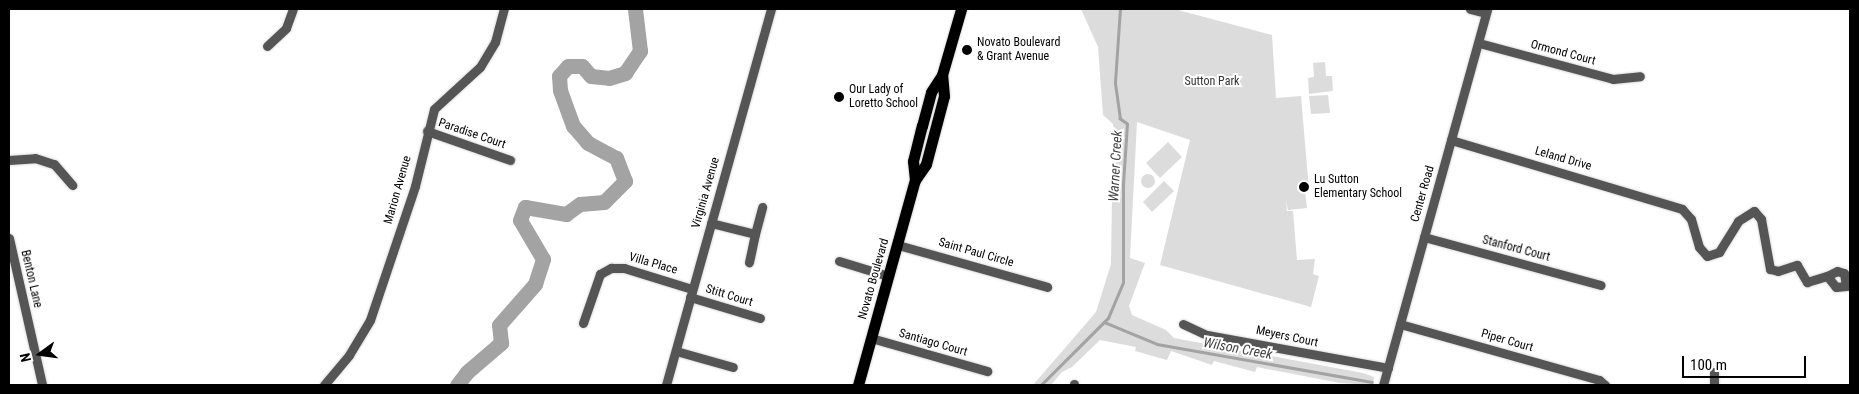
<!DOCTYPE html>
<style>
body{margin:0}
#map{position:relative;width:1859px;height:394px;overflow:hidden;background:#fff;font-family:"Roboto Condensed",sans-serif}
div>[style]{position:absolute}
.green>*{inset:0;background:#dcdcdc}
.round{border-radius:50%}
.stream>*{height:2.5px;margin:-1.25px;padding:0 1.25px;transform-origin:1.25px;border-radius:1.25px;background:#a3a3a3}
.river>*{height:15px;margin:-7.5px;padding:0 7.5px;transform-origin:7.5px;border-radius:7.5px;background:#a3a3a3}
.roads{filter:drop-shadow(0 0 1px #dbdbdb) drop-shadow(0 0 1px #dbdbdb)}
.minor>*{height:9px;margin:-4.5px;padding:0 4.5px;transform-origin:4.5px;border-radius:4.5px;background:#555}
.major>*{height:11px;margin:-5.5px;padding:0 5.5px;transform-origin:5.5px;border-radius:5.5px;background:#000}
.dots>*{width:14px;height:14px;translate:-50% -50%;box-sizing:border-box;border:2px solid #fff;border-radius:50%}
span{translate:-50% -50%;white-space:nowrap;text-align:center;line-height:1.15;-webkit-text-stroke:4px #fff;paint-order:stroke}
.poi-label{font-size:12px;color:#000}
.left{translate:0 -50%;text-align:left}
.street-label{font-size:12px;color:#000}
.park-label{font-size:12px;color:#333}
.water-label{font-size:14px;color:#444;font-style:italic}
.frame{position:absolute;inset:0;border:10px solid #000;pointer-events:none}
.north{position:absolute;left:15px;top:329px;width:50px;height:50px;-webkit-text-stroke:4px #fff;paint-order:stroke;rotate:256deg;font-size:14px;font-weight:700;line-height:20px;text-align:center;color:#000}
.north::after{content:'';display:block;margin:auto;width:18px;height:22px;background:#000;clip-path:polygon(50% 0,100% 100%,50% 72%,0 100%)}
.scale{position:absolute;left:1682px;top:356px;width:124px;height:22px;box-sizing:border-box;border:2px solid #000;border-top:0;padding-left:6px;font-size:15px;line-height:18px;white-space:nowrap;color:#000;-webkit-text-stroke:4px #fff;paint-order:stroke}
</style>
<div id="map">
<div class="green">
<i style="clip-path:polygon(1081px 9px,1174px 9px,1272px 35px,1276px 98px,1301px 96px,1309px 190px,1299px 191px,1305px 191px,1307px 208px,1288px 210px,1286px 201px,1287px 211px,1293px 211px,1297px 260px,1315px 259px,1313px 274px,1319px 276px,1311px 307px,1160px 265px,1190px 140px,1137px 122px,1130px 258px,1145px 263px,1129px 306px,1132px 315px,1166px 330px,1174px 338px,1363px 373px,1374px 377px,1373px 385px,1340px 383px,1257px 367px,1255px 372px,1214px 361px,1212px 365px,1171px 351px,1167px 360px,1135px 351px,1136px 347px,1100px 340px,1072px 367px,1062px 372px,1051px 385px,1033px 385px,1096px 312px,1111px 264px,1113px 124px,1103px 115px,1098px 47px)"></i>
<i style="clip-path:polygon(1325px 62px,1326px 76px,1332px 76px,1333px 91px,1309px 94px,1308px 78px,1314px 77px,1313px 63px)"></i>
<i style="clip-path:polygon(1328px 95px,1330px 113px,1311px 114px,1309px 96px)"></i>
<i style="clip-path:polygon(1168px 142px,1182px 157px,1160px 178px,1146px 163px)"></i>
<i class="round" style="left:1141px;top:174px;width:14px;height:14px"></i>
<i style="clip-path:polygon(1164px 181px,1174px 191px,1152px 212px,1143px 202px)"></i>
</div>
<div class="stream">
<i style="left:1104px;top:322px;width:57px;rotate:22.5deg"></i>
<i style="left:1157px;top:344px;width:218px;rotate:10deg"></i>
<i style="left:1041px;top:385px;width:95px;rotate:-45deg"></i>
<i style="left:1108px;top:318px;width:38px;rotate:-67deg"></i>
<i style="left:1123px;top:283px;width:99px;rotate:-90deg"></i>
<i style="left:1123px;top:184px;width:60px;rotate:-86.2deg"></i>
<i style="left:1127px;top:124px;width:9px;rotate:-144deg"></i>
<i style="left:1120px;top:119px;width:37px;rotate:-98deg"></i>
<i style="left:1115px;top:82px;width:73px;rotate:-86.1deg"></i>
<i style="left:1396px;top:385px;width:1px"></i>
</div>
<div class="river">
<i style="left:457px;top:385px;width:16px;rotate:-52deg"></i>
<i style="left:467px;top:372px;width:45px;rotate:-40.5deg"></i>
<i style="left:501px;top:343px;width:18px;rotate:-96deg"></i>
<i style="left:499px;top:325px;width:55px;rotate:-48.7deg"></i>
<i style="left:535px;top:284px;width:26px;rotate:-72deg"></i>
<i style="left:543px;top:259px;width:45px;rotate:-120.5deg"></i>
<i style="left:520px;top:220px;width:14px;rotate:-69deg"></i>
<i style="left:525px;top:207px;width:42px;rotate:9.7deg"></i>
<i style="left:566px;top:214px;width:17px;rotate:-36deg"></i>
<i style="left:580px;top:204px;width:24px;rotate:-5deg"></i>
<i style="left:604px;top:202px;width:30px;rotate:-45deg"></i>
<i style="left:625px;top:181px;width:25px;rotate:-111deg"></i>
<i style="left:616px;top:158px;width:32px;rotate:-152deg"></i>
<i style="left:588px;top:143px;width:23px;rotate:-131deg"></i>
<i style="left:573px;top:126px;width:38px;rotate:-110deg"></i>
<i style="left:560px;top:90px;width:14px;rotate:-94deg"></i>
<i style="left:559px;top:76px;width:13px;rotate:-48deg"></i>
<i style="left:568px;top:66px;width:14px"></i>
<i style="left:582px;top:66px;width:13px;rotate:48deg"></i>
<i style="left:591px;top:76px;width:18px;rotate:6deg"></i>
<i style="left:609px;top:78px;width:17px;rotate:-17deg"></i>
<i style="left:625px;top:73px;width:27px;rotate:-56deg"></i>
<i style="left:640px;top:51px;width:42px;rotate:-96.8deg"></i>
</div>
<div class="roads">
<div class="minor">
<i style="left:1470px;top:9px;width:16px;rotate:14deg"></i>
<i style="left:1479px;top:43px;width:139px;rotate:15deg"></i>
<i style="left:1613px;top:79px;width:27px;rotate:-6deg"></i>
<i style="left:267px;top:46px;width:26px;rotate:-43deg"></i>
<i style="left:286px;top:28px;width:20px;rotate:-70deg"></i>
<i style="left:427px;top:131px;width:88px;rotate:19.3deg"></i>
<i style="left:1451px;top:140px;width:241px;rotate:16.6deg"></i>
<i style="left:1682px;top:209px;width:13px;rotate:48deg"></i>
<i style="left:1691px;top:219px;width:29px;rotate:74deg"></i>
<i style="left:1699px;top:247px;width:12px;rotate:48deg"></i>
<i style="left:1707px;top:256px;width:13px;rotate:-18deg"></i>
<i style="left:1719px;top:252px;width:36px;rotate:-58deg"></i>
<i style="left:1738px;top:221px;width:19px;rotate:-32deg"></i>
<i style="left:1754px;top:211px;width:11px;rotate:49deg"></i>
<i style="left:1761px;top:219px;width:51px;rotate:79.8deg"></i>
<i style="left:1770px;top:269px;width:8px;rotate:14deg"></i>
<i style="left:1778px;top:271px;width:20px;rotate:-18deg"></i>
<i style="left:1797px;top:265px;width:20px;rotate:60deg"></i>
<i style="left:1807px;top:282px;width:21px;rotate:-17deg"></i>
<i style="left:1827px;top:276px;width:14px;rotate:51deg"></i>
<i style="left:1836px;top:287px;width:10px;rotate:-6deg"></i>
<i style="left:1846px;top:286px;width:13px;rotate:-99deg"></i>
<i style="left:1844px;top:273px;width:7px;rotate:-164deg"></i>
<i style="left:1837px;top:271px;width:11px;rotate:153deg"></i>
<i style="left:9px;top:160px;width:26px;rotate:-4deg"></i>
<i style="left:35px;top:158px;width:20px;rotate:18deg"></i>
<i style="left:54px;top:164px;width:28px;rotate:49deg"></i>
<i style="left:711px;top:223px;width:45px;rotate:14deg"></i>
<i style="left:755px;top:234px;width:29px;rotate:102deg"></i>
<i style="left:755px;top:234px;width:28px;rotate:-75deg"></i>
<i style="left:1424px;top:237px;width:183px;rotate:15.2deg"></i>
<i style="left:9px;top:238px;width:151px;rotate:77.3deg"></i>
<i style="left:898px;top:245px;width:155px;rotate:15.7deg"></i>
<i style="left:839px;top:261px;width:51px;rotate:17deg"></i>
<i style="left:690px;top:297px;width:73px;rotate:16.7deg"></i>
<i style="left:583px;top:323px;width:52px;rotate:-70.9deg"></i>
<i style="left:600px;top:274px;width:13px;rotate:-29deg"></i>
<i style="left:611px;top:268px;width:13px"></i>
<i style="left:624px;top:268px;width:71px;rotate:17.2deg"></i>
<i style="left:1183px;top:324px;width:26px;rotate:25deg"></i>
<i style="left:1207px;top:335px;width:184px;rotate:10.3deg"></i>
<i style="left:1400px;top:324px;width:207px;rotate:15.7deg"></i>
<i style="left:1599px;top:380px;width:8px;rotate:40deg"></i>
<i style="left:871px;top:338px;width:121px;rotate:15.9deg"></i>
<i style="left:676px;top:351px;width:59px;rotate:15.7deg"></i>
<i style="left:1714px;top:372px;width:13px;rotate:90deg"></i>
<i style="left:1074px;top:384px;width:1px;rotate:90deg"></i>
<i style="left:324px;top:385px;width:39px;rotate:-50deg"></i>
<i style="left:349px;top:355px;width:41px;rotate:-59deg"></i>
<i style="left:370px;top:320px;width:141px;rotate:-71.4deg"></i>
<i style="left:415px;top:186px;width:79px;rotate:-76.1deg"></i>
<i style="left:434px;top:109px;width:62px;rotate:-42.4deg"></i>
<i style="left:480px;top:67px;width:29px;rotate:-59deg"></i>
<i style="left:495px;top:42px;width:34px;rotate:-75deg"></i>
<i style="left:666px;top:385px;width:390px;rotate:-74.4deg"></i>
<i style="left:1383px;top:385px;width:390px;rotate:-74.5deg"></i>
</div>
<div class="major">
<i style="left:915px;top:180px;width:19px;rotate:-96deg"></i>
<i style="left:913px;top:161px;width:36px;rotate:-76deg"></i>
<i style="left:922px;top:126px;width:35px;rotate:-75deg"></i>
<i style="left:931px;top:92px;width:20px;rotate:-57deg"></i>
<i style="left:942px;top:75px;width:69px;rotate:-73.9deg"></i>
<i style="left:858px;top:385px;width:213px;rotate:-74.5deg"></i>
<i style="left:915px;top:180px;width:19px;rotate:-55deg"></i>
<i style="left:926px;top:164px;width:70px;rotate:-75.2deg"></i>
<i style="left:944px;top:96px;width:21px;rotate:-95deg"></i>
</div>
</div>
<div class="dots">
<i style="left:967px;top:50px;background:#000"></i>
<i style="left:839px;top:97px;background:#000"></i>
<i style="left:1304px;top:187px;background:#000"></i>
</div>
<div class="poi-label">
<span class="left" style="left:977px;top:50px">Novato Boulevard<br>&amp; Grant Avenue</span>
<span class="left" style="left:849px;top:97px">Our Lady of<br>Loretto School</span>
<span class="left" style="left:1314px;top:187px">Lu Sutton<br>Elementary School</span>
</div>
<div class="street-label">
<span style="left:1563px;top:53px;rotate:15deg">Ormond Court</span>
<span style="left:472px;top:134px;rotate:19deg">Paradise Court</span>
<span style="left:1563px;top:159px;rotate:16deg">Leland Drive</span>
<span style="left:398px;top:190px;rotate:-74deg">Marion Avenue</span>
<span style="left:706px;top:193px;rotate:-74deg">Virginia Avenue</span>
<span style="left:1423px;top:194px;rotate:-74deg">Center Road</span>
<span style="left:1516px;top:249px;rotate:15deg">Stanford Court</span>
<span style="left:976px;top:253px;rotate:16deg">Saint Paul Circle</span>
<span style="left:653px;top:264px;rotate:16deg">Villa Place</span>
<span style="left:31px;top:279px;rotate:77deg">Benton Lane</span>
<span style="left:874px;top:279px;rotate:-74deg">Novato Boulevard</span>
<span style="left:729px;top:296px;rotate:17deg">Stitt Court</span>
<span style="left:1287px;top:337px;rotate:12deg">Meyers Court</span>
<span style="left:1507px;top:341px;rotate:16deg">Piper Court</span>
<span style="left:933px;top:343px;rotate:16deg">Santiago Court</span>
</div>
<div class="park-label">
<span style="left:1212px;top:82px">Sutton Park</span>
</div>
<div class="water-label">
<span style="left:1115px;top:166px;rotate:-87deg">Warner Creek</span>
<span style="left:1238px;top:348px;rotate:10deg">Wilson Creek</span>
</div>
<div class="frame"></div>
<div class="north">N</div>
<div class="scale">100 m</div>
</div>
